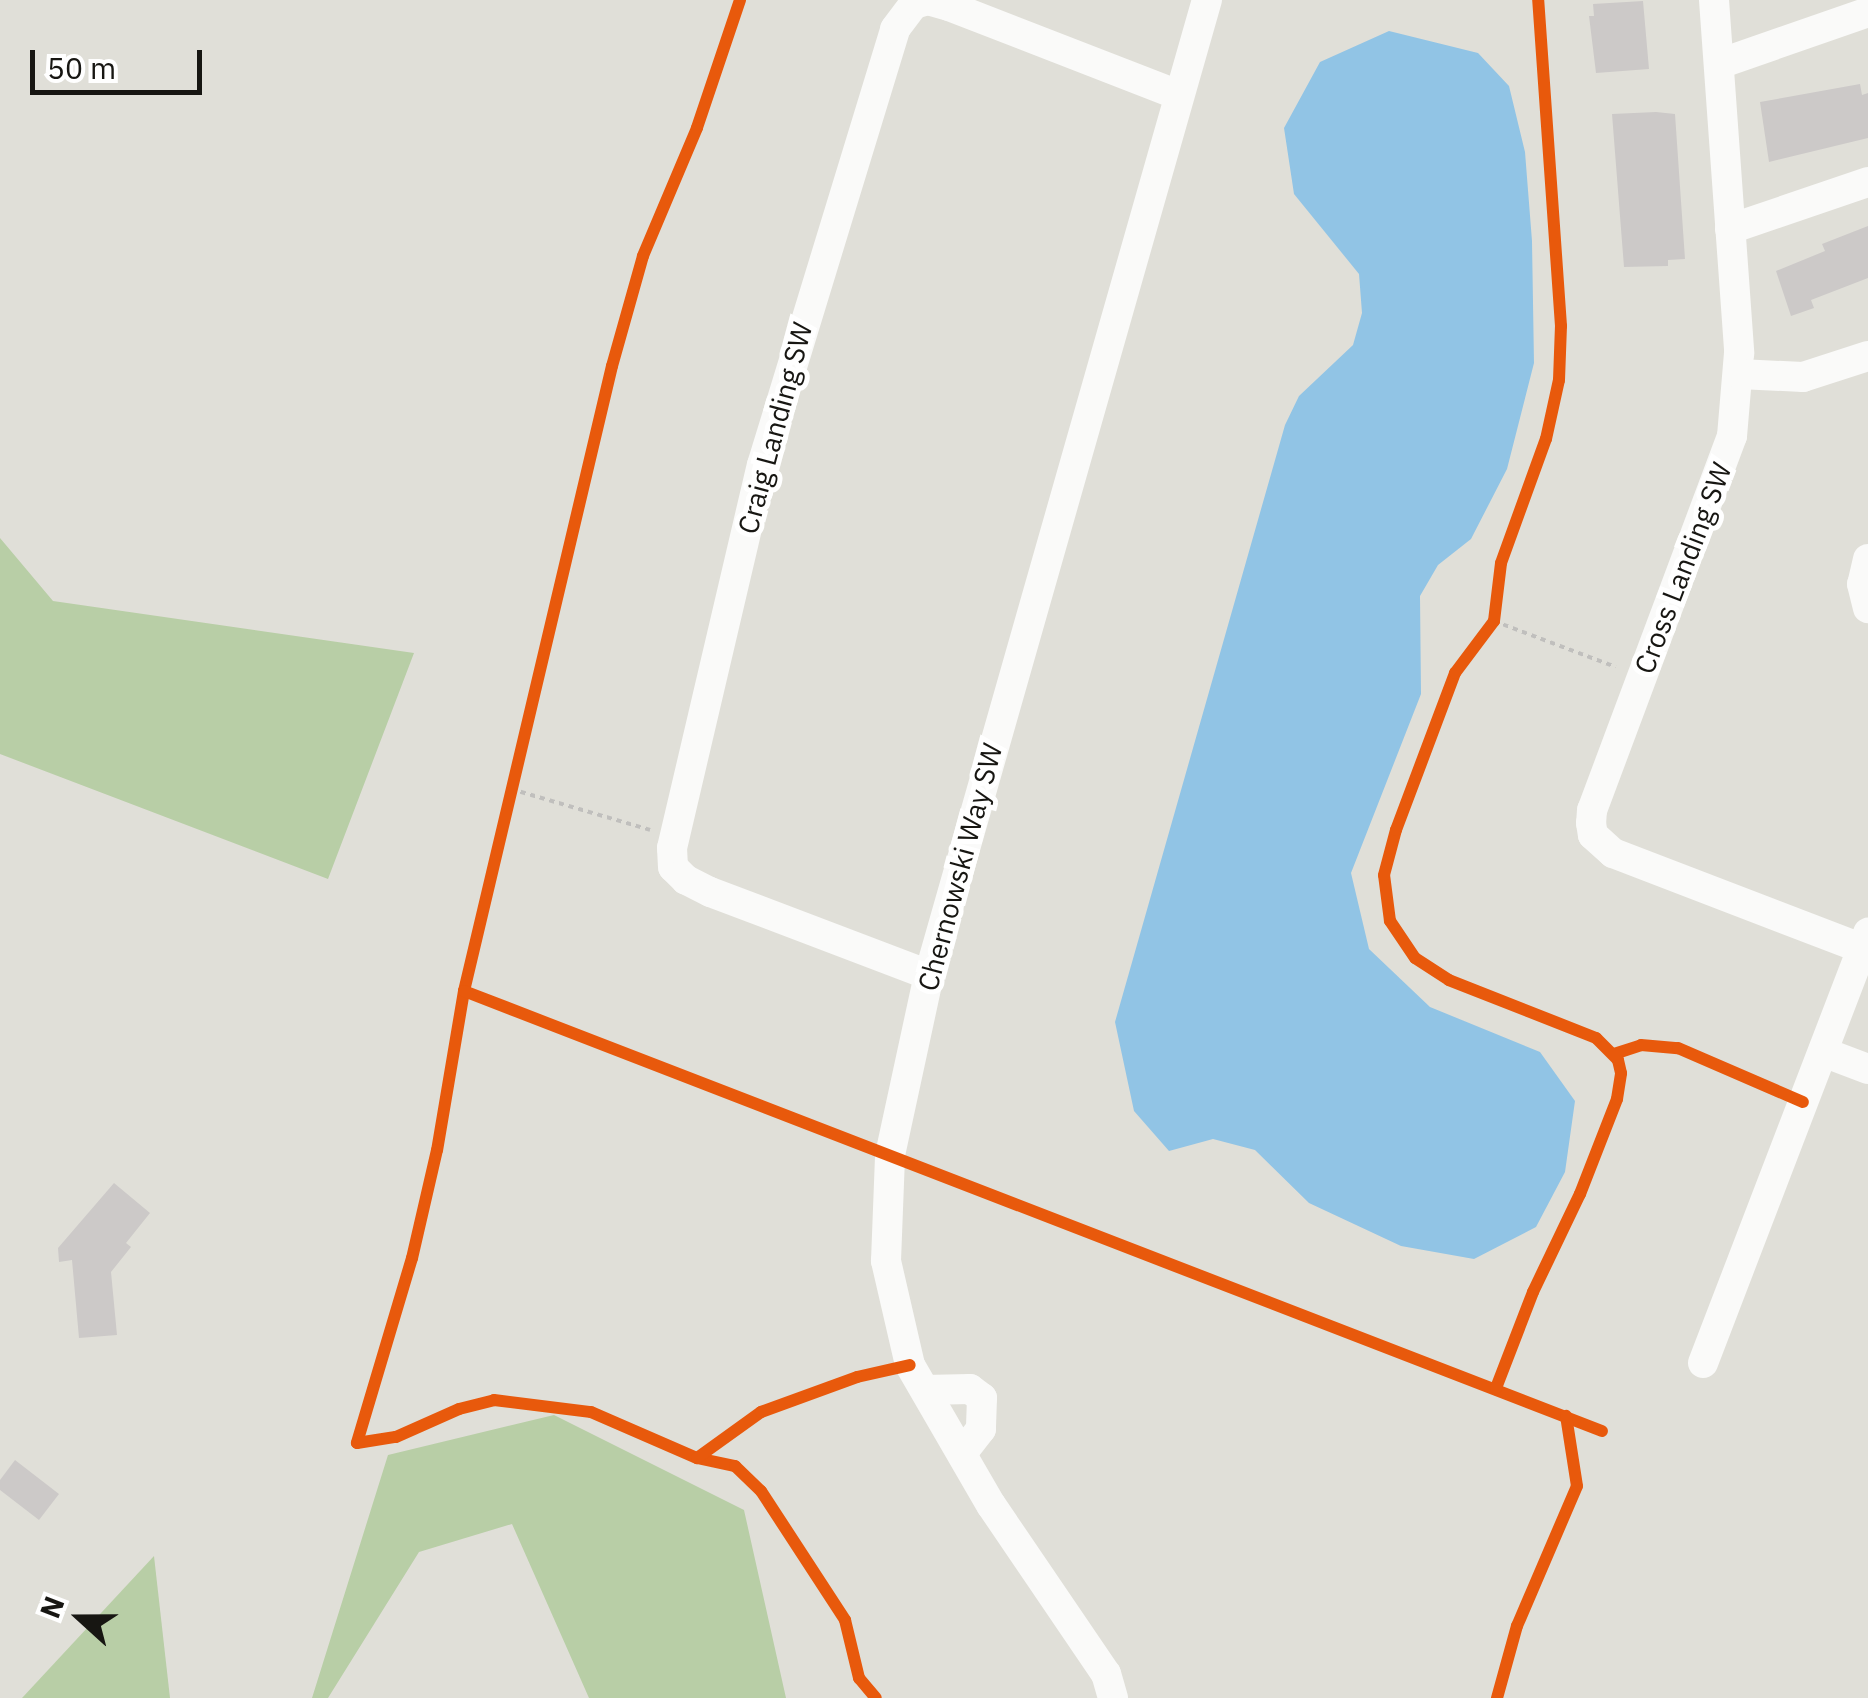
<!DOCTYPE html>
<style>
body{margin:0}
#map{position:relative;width:1868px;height:1698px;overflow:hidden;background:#e0dfd8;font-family:"IBM Plex Sans",sans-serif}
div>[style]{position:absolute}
.green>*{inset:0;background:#b8cea6}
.water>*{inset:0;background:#91c4e5}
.building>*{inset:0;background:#ccc9c8}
.path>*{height:4px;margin-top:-2px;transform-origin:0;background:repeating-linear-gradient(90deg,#c0bfbd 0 5px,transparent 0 10px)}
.minor>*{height:30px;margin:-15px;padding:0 15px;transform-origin:15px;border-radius:15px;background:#fafaf9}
.cycleway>*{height:12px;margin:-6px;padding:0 6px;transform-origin:6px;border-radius:6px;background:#e8590c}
span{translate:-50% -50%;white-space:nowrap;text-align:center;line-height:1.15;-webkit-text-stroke:10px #fff;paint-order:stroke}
.street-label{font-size:28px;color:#171612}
.north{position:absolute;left:30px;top:1568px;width:100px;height:100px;-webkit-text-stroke:8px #fff;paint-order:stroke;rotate:291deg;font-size:28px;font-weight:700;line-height:40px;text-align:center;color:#171612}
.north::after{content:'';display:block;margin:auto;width:35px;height:45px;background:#171612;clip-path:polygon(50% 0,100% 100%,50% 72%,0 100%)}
.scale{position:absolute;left:30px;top:50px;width:172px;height:45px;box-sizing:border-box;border:5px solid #171612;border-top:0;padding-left:12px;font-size:30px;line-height:35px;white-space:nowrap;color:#171612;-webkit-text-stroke:8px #fff;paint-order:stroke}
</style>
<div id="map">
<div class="green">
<i style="clip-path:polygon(0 538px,53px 601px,414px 653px,328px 879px,0 754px)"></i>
<i style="clip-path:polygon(554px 1415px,744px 1510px,786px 1698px,589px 1698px,512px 1524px,419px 1552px,328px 1698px,312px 1698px,388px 1455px)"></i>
<i style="clip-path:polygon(154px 1556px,170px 1698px,22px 1698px)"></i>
</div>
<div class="water">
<i style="clip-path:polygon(1389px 31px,1478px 53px,1509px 86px,1525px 152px,1532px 241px,1534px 363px,1507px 469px,1471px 539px,1438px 565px,1420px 596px,1421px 694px,1351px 873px,1369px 949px,1430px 1007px,1540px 1052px,1575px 1101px,1565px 1172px,1536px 1227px,1474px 1259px,1401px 1246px,1309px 1203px,1255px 1150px,1213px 1139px,1169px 1151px,1134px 1111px,1115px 1022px,1285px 425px,1299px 396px,1353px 345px,1362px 313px,1359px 274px,1294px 194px,1284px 128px,1320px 62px)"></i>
</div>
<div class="building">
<i style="clip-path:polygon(1643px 1px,1649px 69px,1596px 73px,1589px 16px,1594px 16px,1593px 4px)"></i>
<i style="clip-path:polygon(1860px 84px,1862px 95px,1868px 93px,1868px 138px,1769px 162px,1760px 102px)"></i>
<i style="clip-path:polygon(1656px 112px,1675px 114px,1685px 259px,1668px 260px,1668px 266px,1624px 267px,1612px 114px)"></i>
<i style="clip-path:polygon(1868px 226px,1868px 278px,1811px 300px,1814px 308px,1791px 316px,1776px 271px,1825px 251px,1822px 244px)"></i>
<i style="clip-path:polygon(114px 1183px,150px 1213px,126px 1243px,131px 1247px,111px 1272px,117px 1335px,79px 1338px,72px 1260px,59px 1262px,58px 1248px)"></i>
<i style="clip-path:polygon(15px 1460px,59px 1494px,39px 1520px,0 1490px,0 1480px)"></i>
</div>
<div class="path">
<i style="left:1494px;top:621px;width:130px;rotate:20.7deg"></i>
<i style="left:511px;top:789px;width:145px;rotate:16.4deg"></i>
</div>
<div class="minor">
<i style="left:1714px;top:0;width:354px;rotate:85.9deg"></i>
<i style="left:1739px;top:353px;width:83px;rotate:94.8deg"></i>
<i style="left:1732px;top:436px;width:399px;rotate:110.5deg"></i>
<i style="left:1592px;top:810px;width:13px;rotate:94deg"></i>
<i style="left:1591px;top:823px;width:12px;rotate:81deg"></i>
<i style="left:1593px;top:835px;width:27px;rotate:42deg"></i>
<i style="left:1613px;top:853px;width:266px;rotate:21deg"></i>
<i style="left:1719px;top:64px;width:158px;rotate:-19.2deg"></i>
<i style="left:1730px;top:229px;width:146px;rotate:-18.8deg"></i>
<i style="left:1739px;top:374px;width:64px;rotate:2.7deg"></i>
<i style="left:1803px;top:377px;width:68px;rotate:-17.9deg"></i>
<i style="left:1868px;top:559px;width:26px;rotate:103deg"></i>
<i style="left:1862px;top:584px;width:25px;rotate:76deg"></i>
<i style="left:929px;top:975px;width:234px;rotate:-159.2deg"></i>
<i style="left:710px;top:892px;width:27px;rotate:-153deg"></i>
<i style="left:686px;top:880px;width:18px;rotate:-135deg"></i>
<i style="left:673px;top:867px;width:19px;rotate:-93deg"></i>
<i style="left:672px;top:848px;width:393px;rotate:-76.8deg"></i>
<i style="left:762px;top:465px;width:456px;rotate:-73deg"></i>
<i style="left:895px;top:29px;width:31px;rotate:-53deg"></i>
<i style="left:914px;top:4px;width:15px;rotate:-16deg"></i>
<i style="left:928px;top:0;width:22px;rotate:16deg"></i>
<i style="left:949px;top:6px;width:246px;rotate:21.2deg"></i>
<i style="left:1823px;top:1052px;width:48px;rotate:20.7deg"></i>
<i style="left:1703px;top:1363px;width:461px;rotate:-69deg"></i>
<i style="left:925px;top:1390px;width:45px;rotate:-1.3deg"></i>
<i style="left:970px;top:1389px;width:15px;rotate:37deg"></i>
<i style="left:982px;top:1398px;width:31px;rotate:92deg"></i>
<i style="left:981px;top:1429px;width:31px;rotate:128deg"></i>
<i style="left:1113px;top:1698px;width:25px;rotate:-106deg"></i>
<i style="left:1106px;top:1674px;width:204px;rotate:-124.2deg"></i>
<i style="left:991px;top:1505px;width:162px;rotate:-120.1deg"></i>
<i style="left:910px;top:1365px;width:107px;rotate:-103deg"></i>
<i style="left:886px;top:1261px;width:106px;rotate:-87.8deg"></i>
<i style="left:890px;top:1155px;width:184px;rotate:-77.8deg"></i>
<i style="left:929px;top:975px;width:1014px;rotate:-74.09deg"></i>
</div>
<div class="cycleway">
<i style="left:740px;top:0;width:135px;rotate:108.6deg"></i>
<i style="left:697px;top:128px;width:139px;rotate:112.9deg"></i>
<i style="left:643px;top:256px;width:114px;rotate:105.7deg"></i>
<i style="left:612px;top:366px;width:642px;rotate:103.32deg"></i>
<i style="left:464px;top:991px;width:161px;rotate:99.6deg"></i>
<i style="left:437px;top:1150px;width:111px;rotate:103deg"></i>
<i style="left:412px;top:1258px;width:193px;rotate:106.6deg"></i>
<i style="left:357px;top:1443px;width:39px;rotate:-9deg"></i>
<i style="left:396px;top:1437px;width:69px;rotate:-24deg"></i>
<i style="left:459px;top:1409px;width:36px;rotate:-14deg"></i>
<i style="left:494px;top:1400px;width:98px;rotate:7.1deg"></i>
<i style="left:591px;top:1412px;width:116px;rotate:23.5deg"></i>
<i style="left:697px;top:1458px;width:39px;rotate:12deg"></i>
<i style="left:735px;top:1466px;width:36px;rotate:44deg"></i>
<i style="left:761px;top:1491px;width:154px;rotate:56.9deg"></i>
<i style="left:845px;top:1620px;width:60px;rotate:76.4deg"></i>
<i style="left:859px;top:1678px;width:26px;rotate:50deg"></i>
<i style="left:464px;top:991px;width:1220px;rotate:21.14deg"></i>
<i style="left:1614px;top:1054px;width:28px;rotate:-18deg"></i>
<i style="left:1641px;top:1045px;width:37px;rotate:5deg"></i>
<i style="left:1678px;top:1048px;width:136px;rotate:23.4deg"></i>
<i style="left:1496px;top:1388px;width:103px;rotate:-68.9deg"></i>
<i style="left:1533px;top:1292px;width:109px;rotate:-64.4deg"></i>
<i style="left:1580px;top:1194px;width:102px;rotate:-68.7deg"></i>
<i style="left:1617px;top:1099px;width:26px;rotate:-81deg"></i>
<i style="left:1621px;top:1073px;width:13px;rotate:-103deg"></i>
<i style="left:1618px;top:1060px;width:31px;rotate:-135deg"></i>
<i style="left:1596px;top:1038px;width:158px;rotate:-158.5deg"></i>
<i style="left:1449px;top:980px;width:40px;rotate:-147.1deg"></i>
<i style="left:1415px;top:958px;width:45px;rotate:-124deg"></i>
<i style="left:1390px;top:921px;width:46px;rotate:-97.4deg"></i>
<i style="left:1384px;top:875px;width:47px;rotate:-75.1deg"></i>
<i style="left:1396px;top:830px;width:168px;rotate:-69.4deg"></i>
<i style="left:1455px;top:673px;width:65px;rotate:-53.1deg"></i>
<i style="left:1494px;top:621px;width:58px;rotate:-83.1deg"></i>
<i style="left:1501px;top:563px;width:132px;rotate:-70.1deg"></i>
<i style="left:1546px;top:439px;width:60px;rotate:-77.6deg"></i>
<i style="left:1559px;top:380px;width:54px;rotate:-87.9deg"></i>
<i style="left:1561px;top:326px;width:327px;rotate:-94deg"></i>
<i style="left:697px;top:1458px;width:79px;rotate:-35.7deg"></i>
<i style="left:761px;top:1412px;width:102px;rotate:-20deg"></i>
<i style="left:857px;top:1377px;width:54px;rotate:-12.8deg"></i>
<i style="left:1497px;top:1698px;width:75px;rotate:-74.5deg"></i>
<i style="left:1517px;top:1626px;width:152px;rotate:-66.8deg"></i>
<i style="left:1577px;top:1486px;width:71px;rotate:-98.9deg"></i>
</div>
<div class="street-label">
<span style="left:775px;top:428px;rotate:-75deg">Craig Landing SW</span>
<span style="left:1683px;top:568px;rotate:-69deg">Cross Landing SW</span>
<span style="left:960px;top:867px;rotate:-75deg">Chernowski Way SW</span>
</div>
<div class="north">N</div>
<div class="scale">50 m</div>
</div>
